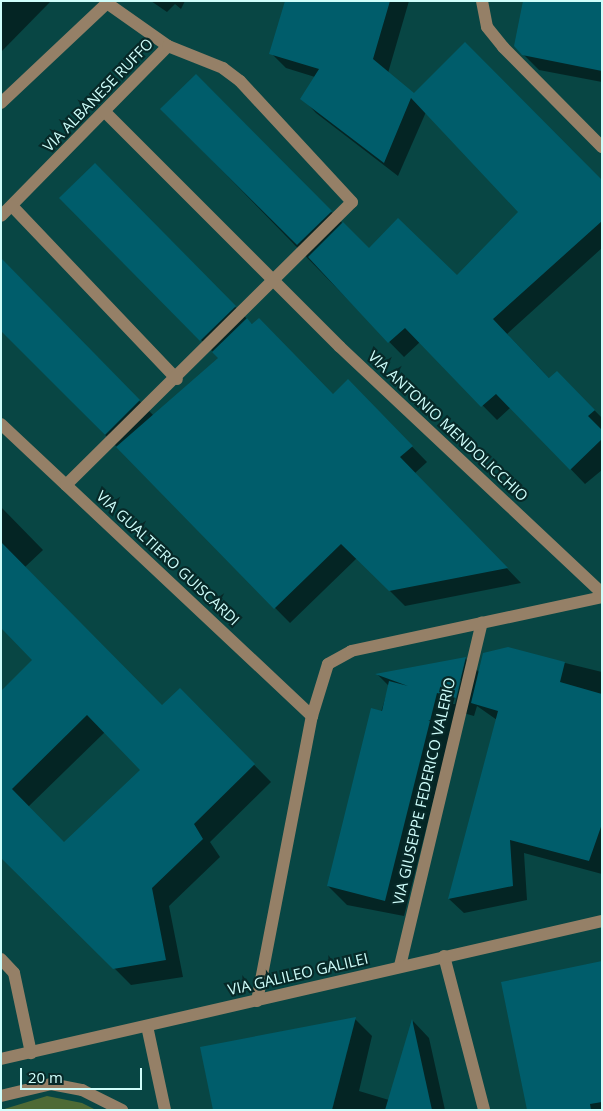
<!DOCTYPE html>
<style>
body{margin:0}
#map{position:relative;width:603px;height:1111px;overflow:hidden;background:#084644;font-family:"Open Sans",sans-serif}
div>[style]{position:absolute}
.green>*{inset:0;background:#4e6a35}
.shadow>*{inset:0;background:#0007}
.building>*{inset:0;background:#005d6b}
.minor>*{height:12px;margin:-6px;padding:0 6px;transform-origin:6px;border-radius:6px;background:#958067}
span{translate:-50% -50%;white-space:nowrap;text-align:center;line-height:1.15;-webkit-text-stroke:4.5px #072928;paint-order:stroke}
.street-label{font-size:15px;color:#cffefb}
.frame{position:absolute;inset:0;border:2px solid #cffefb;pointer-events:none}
.scale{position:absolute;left:20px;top:1068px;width:122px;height:22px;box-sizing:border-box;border:2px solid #cffefb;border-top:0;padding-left:6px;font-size:15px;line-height:18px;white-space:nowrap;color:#cffefb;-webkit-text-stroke:4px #072928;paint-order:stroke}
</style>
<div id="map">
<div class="green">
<i style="clip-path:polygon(47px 1096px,82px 1103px,96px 1110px,1px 1110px)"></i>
</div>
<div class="shadow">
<i style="clip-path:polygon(1px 1px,51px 1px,1px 52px)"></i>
<i style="clip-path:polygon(151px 1px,185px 1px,181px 9px,175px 4px,167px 12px)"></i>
<i style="clip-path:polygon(286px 1px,409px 1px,388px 73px,414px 95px,602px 182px,602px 248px,507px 334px,550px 379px,557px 372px,602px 418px,602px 470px,585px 484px,511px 407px,497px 420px,420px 342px,404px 357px,162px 109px,196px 76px,369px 250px,457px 277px,520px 212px,426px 112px,398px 176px,316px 113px,302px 98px,315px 77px,286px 68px,271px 53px)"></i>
<i style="clip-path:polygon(602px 1px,602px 82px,539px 70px,515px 46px)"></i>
<i style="clip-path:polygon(95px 165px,253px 325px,333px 395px,363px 396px,427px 462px,415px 473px,521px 583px,405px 606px,357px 558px,290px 623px,1px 329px,20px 278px,154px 416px,219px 358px,61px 198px)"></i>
<i style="clip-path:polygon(evenodd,1px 507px,43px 550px,25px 567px,162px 707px,180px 690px,271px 782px,210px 842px,220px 857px,169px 906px,183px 977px,131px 985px,1px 854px,1px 693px,34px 660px,1px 626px,1px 507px,105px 732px,142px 770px,64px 844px,28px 807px,105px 732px)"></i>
<i style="clip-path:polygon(evenodd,508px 649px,602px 672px,602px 874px,524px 853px,527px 900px,464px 913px,449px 899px,497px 720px,477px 706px,474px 716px,456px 711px,404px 916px,347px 905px,328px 886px,389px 686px,378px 675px,465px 658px,480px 673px,508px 649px,459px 680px,461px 680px,455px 704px,453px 704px,459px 680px)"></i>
<i style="clip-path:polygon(602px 962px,602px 1110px,528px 1110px)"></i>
<i style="clip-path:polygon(355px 1019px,372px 1036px,359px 1091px,389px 1100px,413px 1021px,429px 1038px,445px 1110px,214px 1110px)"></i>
</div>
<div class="building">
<i style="clip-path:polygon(285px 1px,390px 1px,373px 59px,414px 93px,465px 42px,602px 180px,602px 221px,493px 319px,549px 378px,557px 371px,595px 410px,588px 416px,602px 430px,602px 439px,570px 470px,496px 394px,481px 407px,405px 328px,388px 343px,308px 257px,343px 222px,369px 248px,398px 218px,457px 275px,518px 212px,411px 98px,384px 163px,300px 99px,319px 69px,269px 54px)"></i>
<i style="clip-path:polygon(523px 1px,602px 1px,602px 71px,522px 55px,514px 46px)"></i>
<i style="clip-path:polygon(196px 74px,332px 211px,297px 245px,160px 109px)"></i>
<i style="clip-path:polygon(95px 163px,236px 306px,200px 341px,59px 198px)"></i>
<i style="clip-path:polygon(1px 258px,140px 400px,105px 435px,1px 331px)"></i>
<i style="clip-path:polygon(247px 318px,252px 324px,259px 318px,333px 394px,348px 379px,413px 446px,400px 457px,508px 568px,389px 591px,341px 544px,274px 609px,116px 447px,218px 358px,212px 352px)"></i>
<i style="clip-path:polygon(evenodd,1px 542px,162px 705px,180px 688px,255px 764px,194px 824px,203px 839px,152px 888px,166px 960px,113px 969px,1px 858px,1px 691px,32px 660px,1px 628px,1px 542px,87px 715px,140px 770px,64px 842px,12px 789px,87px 715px)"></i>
<i style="clip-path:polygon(508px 647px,565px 662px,560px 682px,602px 694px,602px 824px,589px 861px,510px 840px,513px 886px,448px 899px,498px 711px,471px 703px,483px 653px)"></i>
<i style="clip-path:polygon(466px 657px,456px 698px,437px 693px,385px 901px,327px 886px,371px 708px,382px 711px,389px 681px,408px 686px,375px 674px)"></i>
<i style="clip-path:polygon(602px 961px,602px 1102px,590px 1104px,591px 1110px,527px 1110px,501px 982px)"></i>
<i style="clip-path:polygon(356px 1017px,332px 1110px,213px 1110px,200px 1047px)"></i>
<i style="clip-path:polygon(412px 1019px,432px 1110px,385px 1110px)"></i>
</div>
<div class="minor">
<i style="left:482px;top:1px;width:26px;rotate:79deg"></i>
<i style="left:487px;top:27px;width:26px;rotate:51deg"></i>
<i style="left:503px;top:47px;width:141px;rotate:45.3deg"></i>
<i style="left:1px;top:103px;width:146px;rotate:-43.3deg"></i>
<i style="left:107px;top:3px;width:75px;rotate:35.2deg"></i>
<i style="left:168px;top:46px;width:238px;rotate:134.5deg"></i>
<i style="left:105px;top:112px;width:332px;rotate:45deg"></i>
<i style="left:340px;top:347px;width:359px;rotate:43.2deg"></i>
<i style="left:12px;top:206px;width:239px;rotate:46.4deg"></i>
<i style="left:1px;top:424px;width:427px;rotate:43.2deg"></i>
<i style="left:66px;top:485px;width:402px;rotate:-44.7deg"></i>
<i style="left:352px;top:202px;width:165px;rotate:-132.8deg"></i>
<i style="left:240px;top:81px;width:21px;rotate:-143deg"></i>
<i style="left:223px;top:68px;width:59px;rotate:-158.2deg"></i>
<i style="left:444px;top:956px;width:159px;rotate:75.4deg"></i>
<i style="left:1px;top:959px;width:19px;rotate:47deg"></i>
<i style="left:14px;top:973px;width:82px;rotate:78deg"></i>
<i style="left:400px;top:966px;width:353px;rotate:-76.6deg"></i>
<i style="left:257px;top:1001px;width:290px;rotate:-79.1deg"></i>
<i style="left:312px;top:716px;width:54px;rotate:-72.9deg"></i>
<i style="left:328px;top:664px;width:26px;rotate:-29deg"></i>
<i style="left:351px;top:651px;width:257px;rotate:-12.1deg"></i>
<i style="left:147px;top:1026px;width:86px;rotate:77.9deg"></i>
<i style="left:1px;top:1059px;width:617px;rotate:-12.93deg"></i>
<i style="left:1px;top:1096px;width:51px;rotate:-13.5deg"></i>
<i style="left:51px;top:1084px;width:32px;rotate:11deg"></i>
<i style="left:82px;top:1090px;width:45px;rotate:26.6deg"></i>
</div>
<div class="street-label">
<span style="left:98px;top:95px;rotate:-46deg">VIA ALBANESE RUFFO</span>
<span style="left:448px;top:426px;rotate:43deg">VIA ANTONIO MENDOLICCHIO</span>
<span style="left:168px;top:558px;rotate:43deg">VIA GUALTIERO GUISCARDI</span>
<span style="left:424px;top:791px;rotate:-77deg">VIA GIUSEPPE FEDERICO VALERIO</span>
<span style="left:298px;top:974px;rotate:-13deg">VIA GALILEO GALILEI</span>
</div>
<div class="frame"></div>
<div class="scale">20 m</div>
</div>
